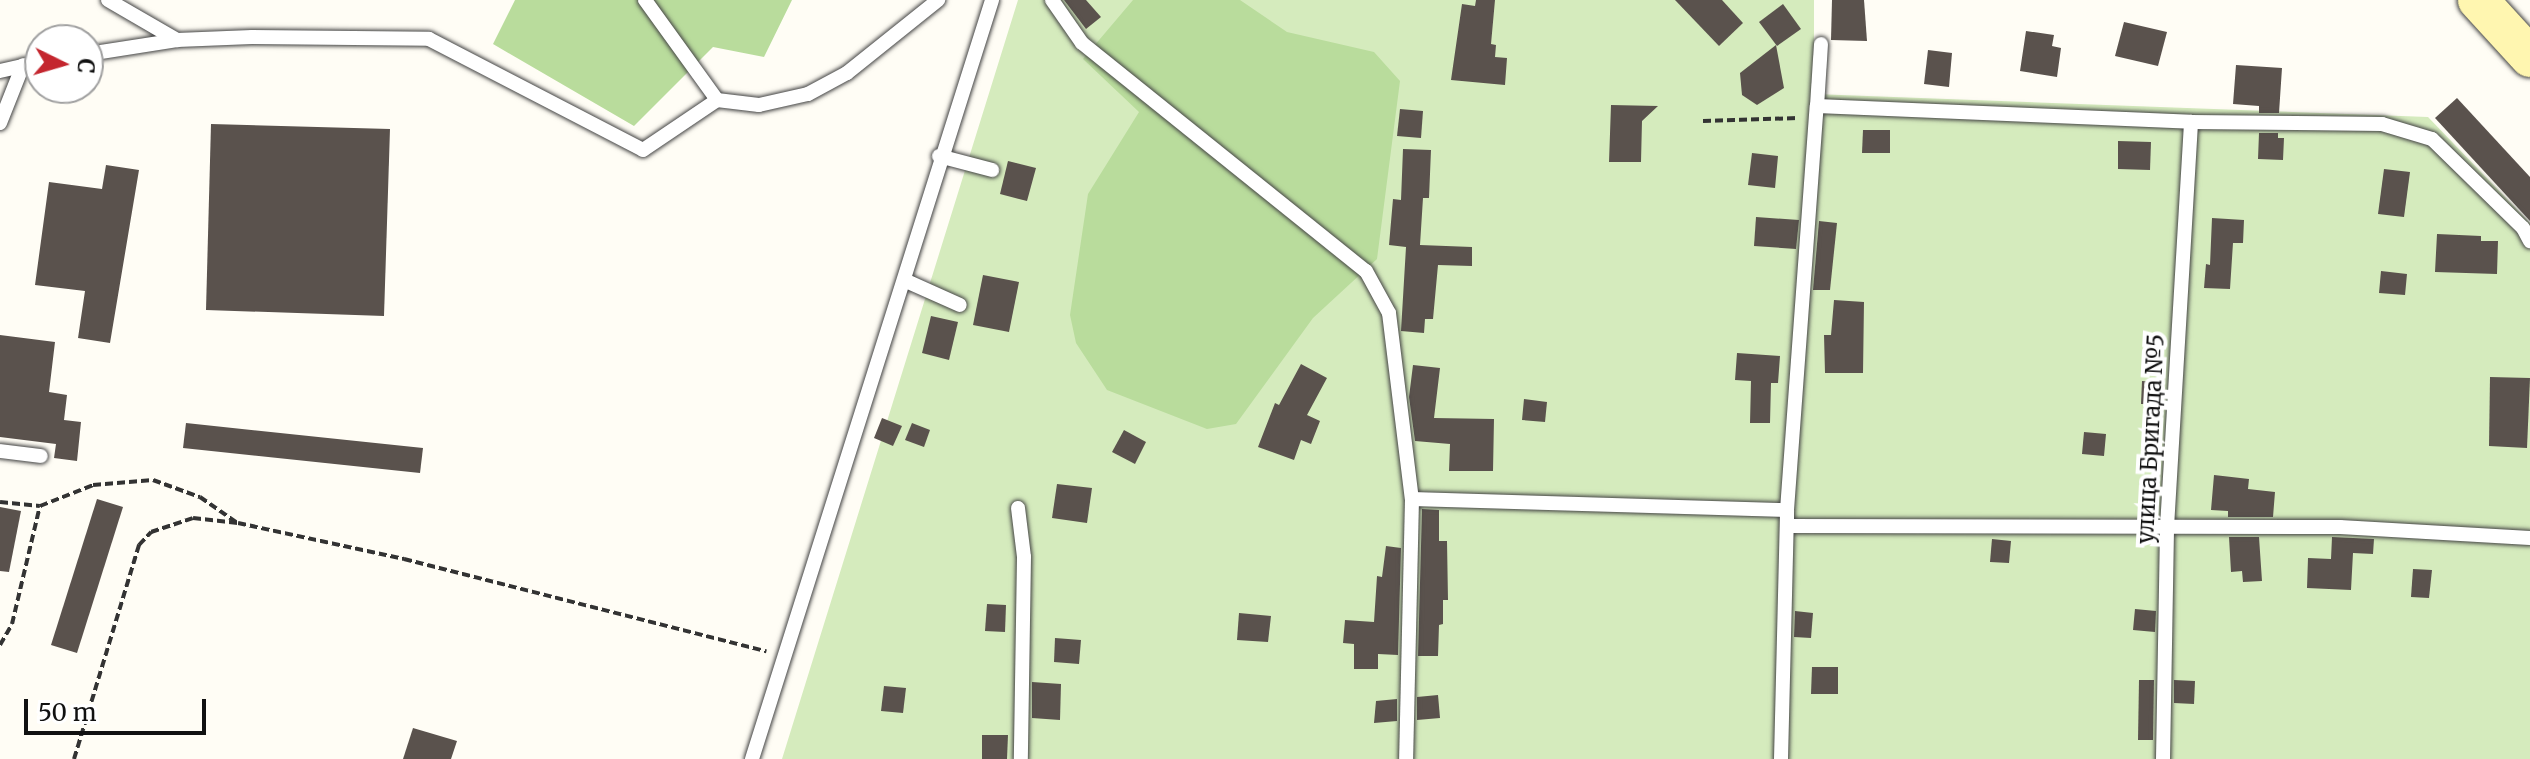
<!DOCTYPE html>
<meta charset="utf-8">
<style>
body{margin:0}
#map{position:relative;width:2530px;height:759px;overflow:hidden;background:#fffdf5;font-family:Merriweather,serif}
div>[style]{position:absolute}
.green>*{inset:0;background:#d5ebbd}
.forest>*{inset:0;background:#b9dc9c}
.building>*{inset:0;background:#5a524d}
.path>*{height:4px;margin-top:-2px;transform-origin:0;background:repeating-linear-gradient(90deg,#333 0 8px,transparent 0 12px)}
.roads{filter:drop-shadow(0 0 2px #444) drop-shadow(0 0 2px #444)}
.service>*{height:14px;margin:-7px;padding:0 7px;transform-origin:7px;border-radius:7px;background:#fff}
.secondary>*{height:40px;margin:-20px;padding:0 20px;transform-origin:20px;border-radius:20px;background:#fff6b0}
span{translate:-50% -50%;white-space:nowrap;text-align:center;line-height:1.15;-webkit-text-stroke:8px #fff;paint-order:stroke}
.street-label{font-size:22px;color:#111}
.north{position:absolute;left:24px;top:24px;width:80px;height:80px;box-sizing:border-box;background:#fff;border:2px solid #a0a0a0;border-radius:50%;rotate:95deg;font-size:22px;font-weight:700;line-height:32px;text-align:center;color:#111}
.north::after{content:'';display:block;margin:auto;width:28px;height:36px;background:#c4262e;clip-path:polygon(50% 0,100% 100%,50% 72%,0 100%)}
.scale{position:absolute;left:24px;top:699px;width:182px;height:36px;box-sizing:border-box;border:4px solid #111;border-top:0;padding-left:10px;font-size:24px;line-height:28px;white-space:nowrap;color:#111;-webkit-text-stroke:6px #fff;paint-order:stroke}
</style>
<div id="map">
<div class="green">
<i style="clip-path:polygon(1018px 0,1814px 0,1814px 94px,2428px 117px,2530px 223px,2530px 759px,782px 759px)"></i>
</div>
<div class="forest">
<i style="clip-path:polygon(515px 0,792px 0,764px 57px,713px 47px,634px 126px,493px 44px)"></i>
<i style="clip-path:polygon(1133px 0,1240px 0,1287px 32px,1374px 52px,1400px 81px,1377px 259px,1313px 318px,1236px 424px,1207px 429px,1107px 390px,1076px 343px,1070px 315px,1088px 194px,1139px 112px,1083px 59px)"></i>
</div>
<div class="building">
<i style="clip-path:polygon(1064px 0,1086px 0,1101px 17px,1086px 29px)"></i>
<i style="clip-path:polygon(1476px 0,1495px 0,1491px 44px,1496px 45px,1495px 57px,1507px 58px,1505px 85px,1451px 80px,1462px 4px,1475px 6px)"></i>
<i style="clip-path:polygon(1675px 0,1722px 0,1743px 23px,1719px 46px)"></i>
<i style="clip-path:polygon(1832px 0,1864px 0,1867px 41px,1831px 40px)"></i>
<i style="clip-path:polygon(1783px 4px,1801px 29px,1777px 46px,1759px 22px)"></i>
<i style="clip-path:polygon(2124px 22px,2167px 32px,2158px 66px,2115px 56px)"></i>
<i style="clip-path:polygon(2026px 31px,2054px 35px,2052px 46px,2061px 48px,2057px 77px,2020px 71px)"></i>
<i style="clip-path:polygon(1776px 45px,1784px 88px,1757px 105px,1742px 95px,1740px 73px)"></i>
<i style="clip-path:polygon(1928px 50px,1952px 53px,1949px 87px,1924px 84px)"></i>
<i style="clip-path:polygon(2236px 65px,2282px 68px,2279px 113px,2259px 113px,2259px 106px,2233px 104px)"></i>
<i style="clip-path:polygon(2457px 98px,2530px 177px,2530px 221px,2435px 118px)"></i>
<i style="clip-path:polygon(1611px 105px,1658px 106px,1642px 121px,1641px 162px,1609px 162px)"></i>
<i style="clip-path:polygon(1400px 109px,1423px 111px,1421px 138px,1397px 136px)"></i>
<i style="clip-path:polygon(211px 124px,390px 129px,384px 316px,206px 310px)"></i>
<i style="clip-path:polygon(1863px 130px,1890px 130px,1890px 153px,1862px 153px)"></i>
<i style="clip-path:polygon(2259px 133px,2278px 133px,2278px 138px,2284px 138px,2283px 160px,2258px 159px)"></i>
<i style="clip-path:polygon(2118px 141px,2151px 142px,2150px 170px,2118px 169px)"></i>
<i style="clip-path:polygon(1403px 149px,1431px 150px,1429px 198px,1423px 198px,1420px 245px,1472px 247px,1472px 266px,1438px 265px,1433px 319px,1425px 319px,1424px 333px,1401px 331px,1406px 247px,1389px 245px,1393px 199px,1401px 200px)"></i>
<i style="clip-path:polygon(1752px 153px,1778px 156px,1775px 188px,1748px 185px)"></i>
<i style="clip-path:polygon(1008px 161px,1036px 168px,1027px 201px,1000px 194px)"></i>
<i style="clip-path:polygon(106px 165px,139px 170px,110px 343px,78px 338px,85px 291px,35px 285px,49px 182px,102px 189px)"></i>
<i style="clip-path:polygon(2384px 169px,2410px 172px,2404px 217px,2378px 214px)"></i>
<i style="clip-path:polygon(1756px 217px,1799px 220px,1796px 249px,1754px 246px)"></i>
<i style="clip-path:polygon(2212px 218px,2244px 220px,2243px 243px,2233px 243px,2230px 289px,2204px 288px,2206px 264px,2210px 265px)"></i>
<i style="clip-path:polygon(1819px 221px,1837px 223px,1830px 290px,1813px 290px)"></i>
<i style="clip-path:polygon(2437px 234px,2481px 236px,2481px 241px,2498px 241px,2497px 274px,2435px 272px)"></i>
<i style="clip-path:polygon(2381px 271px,2407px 274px,2405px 295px,2379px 293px)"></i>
<i style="clip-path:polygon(983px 275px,1019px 282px,1009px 332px,973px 325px)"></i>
<i style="clip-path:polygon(1834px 300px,1864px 302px,1863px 373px,1825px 373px,1824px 335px,1831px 335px)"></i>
<i style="clip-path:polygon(931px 316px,958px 322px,949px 360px,922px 353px)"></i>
<i style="clip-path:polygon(0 335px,55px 342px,49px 392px,67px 395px,64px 420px,81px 422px,77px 461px,54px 458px,56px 444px,0 437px)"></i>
<i style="clip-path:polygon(1737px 353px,1780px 356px,1778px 383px,1771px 383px,1770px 423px,1750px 423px,1751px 381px,1735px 380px)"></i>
<i style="clip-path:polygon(1301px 364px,1327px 378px,1307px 415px,1320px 421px,1311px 444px,1301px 440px,1294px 460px,1258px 447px,1275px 403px,1279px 405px)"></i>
<i style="clip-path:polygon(1413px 365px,1440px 368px,1434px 418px,1494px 419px,1493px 471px,1449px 471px,1450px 444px,1415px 441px,1409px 397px)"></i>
<i style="clip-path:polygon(2490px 377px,2530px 378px,2527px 448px,2489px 446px)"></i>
<i style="clip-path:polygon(2142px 381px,2161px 382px,2160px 404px,2141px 404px)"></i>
<i style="clip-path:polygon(1524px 399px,1547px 402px,1545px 422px,1522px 420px)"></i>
<i style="clip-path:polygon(882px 418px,902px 426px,893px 446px,874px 438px)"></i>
<i style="clip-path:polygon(186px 423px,423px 448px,420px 473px,183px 448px)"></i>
<i style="clip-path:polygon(912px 423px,930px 430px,924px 447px,905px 440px)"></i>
<i style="clip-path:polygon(1124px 430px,1146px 442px,1135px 464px,1112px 452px)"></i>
<i style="clip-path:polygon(2084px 432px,2106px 434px,2104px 456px,2082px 454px)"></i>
<i style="clip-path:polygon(2214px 475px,2249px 479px,2248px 489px,2275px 492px,2273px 517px,2228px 517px,2228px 511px,2211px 510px)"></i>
<i style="clip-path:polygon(1057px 484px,1092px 488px,1087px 523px,1052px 518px)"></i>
<i style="clip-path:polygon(97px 499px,123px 507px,77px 653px,51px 645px)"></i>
<i style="clip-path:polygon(0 507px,21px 511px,9px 572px,0 571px)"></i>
<i style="clip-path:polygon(1422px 509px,1439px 510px,1439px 541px,1447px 541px,1448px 600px,1443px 600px,1443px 624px,1439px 625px,1438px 656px,1418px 656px)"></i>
<i style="clip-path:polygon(2229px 537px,2259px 537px,2262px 581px,2243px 582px,2242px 571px,2231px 572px)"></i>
<i style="clip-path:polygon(2332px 537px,2374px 539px,2373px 554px,2353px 553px,2351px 590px,2307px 588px,2308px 558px,2331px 559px)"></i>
<i style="clip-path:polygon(1992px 539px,2011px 541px,2009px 563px,1990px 562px)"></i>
<i style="clip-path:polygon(1386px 546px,1401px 548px,1398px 655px,1378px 654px,1378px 669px,1354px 669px,1354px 644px,1343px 643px,1345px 620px,1374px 622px,1377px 576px,1382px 577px)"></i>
<i style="clip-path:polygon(2413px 569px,2432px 570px,2429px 598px,2411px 597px)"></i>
<i style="clip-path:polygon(987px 604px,1006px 605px,1005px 632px,985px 631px)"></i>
<i style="clip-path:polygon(2135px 609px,2156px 611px,2155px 632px,2133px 630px)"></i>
<i style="clip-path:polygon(1795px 611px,1813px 613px,1811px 638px,1794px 637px)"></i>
<i style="clip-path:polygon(1239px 613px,1271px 616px,1268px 642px,1237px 640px)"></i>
<i style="clip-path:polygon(1055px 638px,1081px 640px,1079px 664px,1054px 662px)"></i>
<i style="clip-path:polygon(1812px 667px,1838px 667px,1838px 694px,1811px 694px)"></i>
<i style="clip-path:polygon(2139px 680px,2154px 680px,2153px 740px,2138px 740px)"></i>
<i style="clip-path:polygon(2174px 680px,2195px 681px,2194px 704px,2174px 703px)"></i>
<i style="clip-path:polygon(1032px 682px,1061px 684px,1060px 720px,1032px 718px)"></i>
<i style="clip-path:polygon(884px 686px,906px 688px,903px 713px,881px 711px)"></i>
<i style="clip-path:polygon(1438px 695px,1440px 718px,1417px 720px,1417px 697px)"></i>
<i style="clip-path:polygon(1397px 699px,1397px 721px,1374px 723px,1376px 701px)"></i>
<i style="clip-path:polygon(413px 728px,457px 741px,451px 759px,403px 759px)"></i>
<i style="clip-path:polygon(982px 735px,1008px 735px,1007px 759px,982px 759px)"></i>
</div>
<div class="path">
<i style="left:1703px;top:121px;width:95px;rotate:-1.8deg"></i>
<i style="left:0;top:502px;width:40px;rotate:5.7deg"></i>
<i style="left:40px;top:506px;width:57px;rotate:-21.6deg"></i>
<i style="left:93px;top:485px;width:60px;rotate:-4.8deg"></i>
<i style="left:153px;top:480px;width:50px;rotate:19.9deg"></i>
<i style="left:200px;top:497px;width:44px;rotate:34.8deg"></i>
<i style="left:0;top:645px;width:24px;rotate:-60deg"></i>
<i style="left:12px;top:624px;width:121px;rotate:-76.7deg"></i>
<i style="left:74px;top:759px;width:224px;rotate:-73.1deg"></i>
<i style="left:139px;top:545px;width:18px;rotate:-47deg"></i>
<i style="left:151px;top:532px;width:44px;rotate:-18.4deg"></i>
<i style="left:193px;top:518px;width:45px;rotate:6.3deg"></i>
<i style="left:238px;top:523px;width:170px;rotate:12.2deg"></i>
<i style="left:404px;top:559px;width:374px;rotate:14.3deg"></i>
</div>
<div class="roads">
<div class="service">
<i style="left:108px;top:0;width:80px;rotate:30.1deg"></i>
<i style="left:645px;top:0;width:123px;rotate:54.2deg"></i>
<i style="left:717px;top:100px;width:42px;rotate:6.8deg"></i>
<i style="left:759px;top:105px;width:50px;rotate:-12.7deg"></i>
<i style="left:808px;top:94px;width:44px;rotate:-28.3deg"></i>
<i style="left:847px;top:73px;width:117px;rotate:-38.7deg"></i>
<i style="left:1052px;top:0;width:52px;rotate:55.1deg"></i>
<i style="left:1082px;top:43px;width:364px;rotate:38.8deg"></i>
<i style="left:1366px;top:271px;width:48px;rotate:61.3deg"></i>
<i style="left:1389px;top:313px;width:187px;rotate:83deg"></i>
<i style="left:1412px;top:499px;width:260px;rotate:91.3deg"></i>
<i style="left:88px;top:54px;width:90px;rotate:-8.9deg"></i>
<i style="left:177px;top:40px;width:75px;rotate:-2.3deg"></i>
<i style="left:252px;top:37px;width:177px;rotate:0.6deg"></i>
<i style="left:429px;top:39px;width:241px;rotate:27.4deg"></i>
<i style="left:643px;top:150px;width:89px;rotate:-34deg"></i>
<i style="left:0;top:71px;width:41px;rotate:-12.7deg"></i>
<i style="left:1817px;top:106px;width:62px;rotate:-86.3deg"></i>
<i style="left:0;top:123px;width:62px;rotate:-68.4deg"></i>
<i style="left:939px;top:156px;width:55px;rotate:14.8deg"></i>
<i style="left:904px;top:280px;width:61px;rotate:24.1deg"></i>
<i style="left:0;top:451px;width:41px;rotate:7deg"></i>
<i style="left:1412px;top:499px;width:375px;rotate:1.7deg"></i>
<i style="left:1787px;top:510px;width:16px;rotate:90deg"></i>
<i style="left:1787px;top:526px;width:553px;rotate:0.1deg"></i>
<i style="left:2340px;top:527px;width:190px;rotate:3.3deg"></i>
<i style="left:1018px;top:508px;width:49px;rotate:83deg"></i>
<i style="left:1024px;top:557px;width:202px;rotate:90.9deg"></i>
<i style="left:752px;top:759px;width:796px;rotate:-72.45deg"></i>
<i style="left:1781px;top:759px;width:249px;rotate:-88.6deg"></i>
<i style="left:1787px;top:510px;width:405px;rotate:-85.8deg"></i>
<i style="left:1817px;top:106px;width:374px;rotate:2.4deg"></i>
<i style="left:2191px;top:122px;width:191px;rotate:0.6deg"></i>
<i style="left:2382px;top:124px;width:52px;rotate:16.7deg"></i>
<i style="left:2432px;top:139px;width:127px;rotate:44.4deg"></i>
<i style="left:2523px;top:228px;width:15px;rotate:62deg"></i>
<i style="left:2163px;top:759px;width:232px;rotate:-89deg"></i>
<i style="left:2167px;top:527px;width:406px;rotate:-86.6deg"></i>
</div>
<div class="secondary">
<i style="left:2478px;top:0;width:77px;rotate:47.6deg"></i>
</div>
</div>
<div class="street-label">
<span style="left:2151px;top:439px;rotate:-87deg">улица Бригада №5</span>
</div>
<div class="north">С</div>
<div class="scale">50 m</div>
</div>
